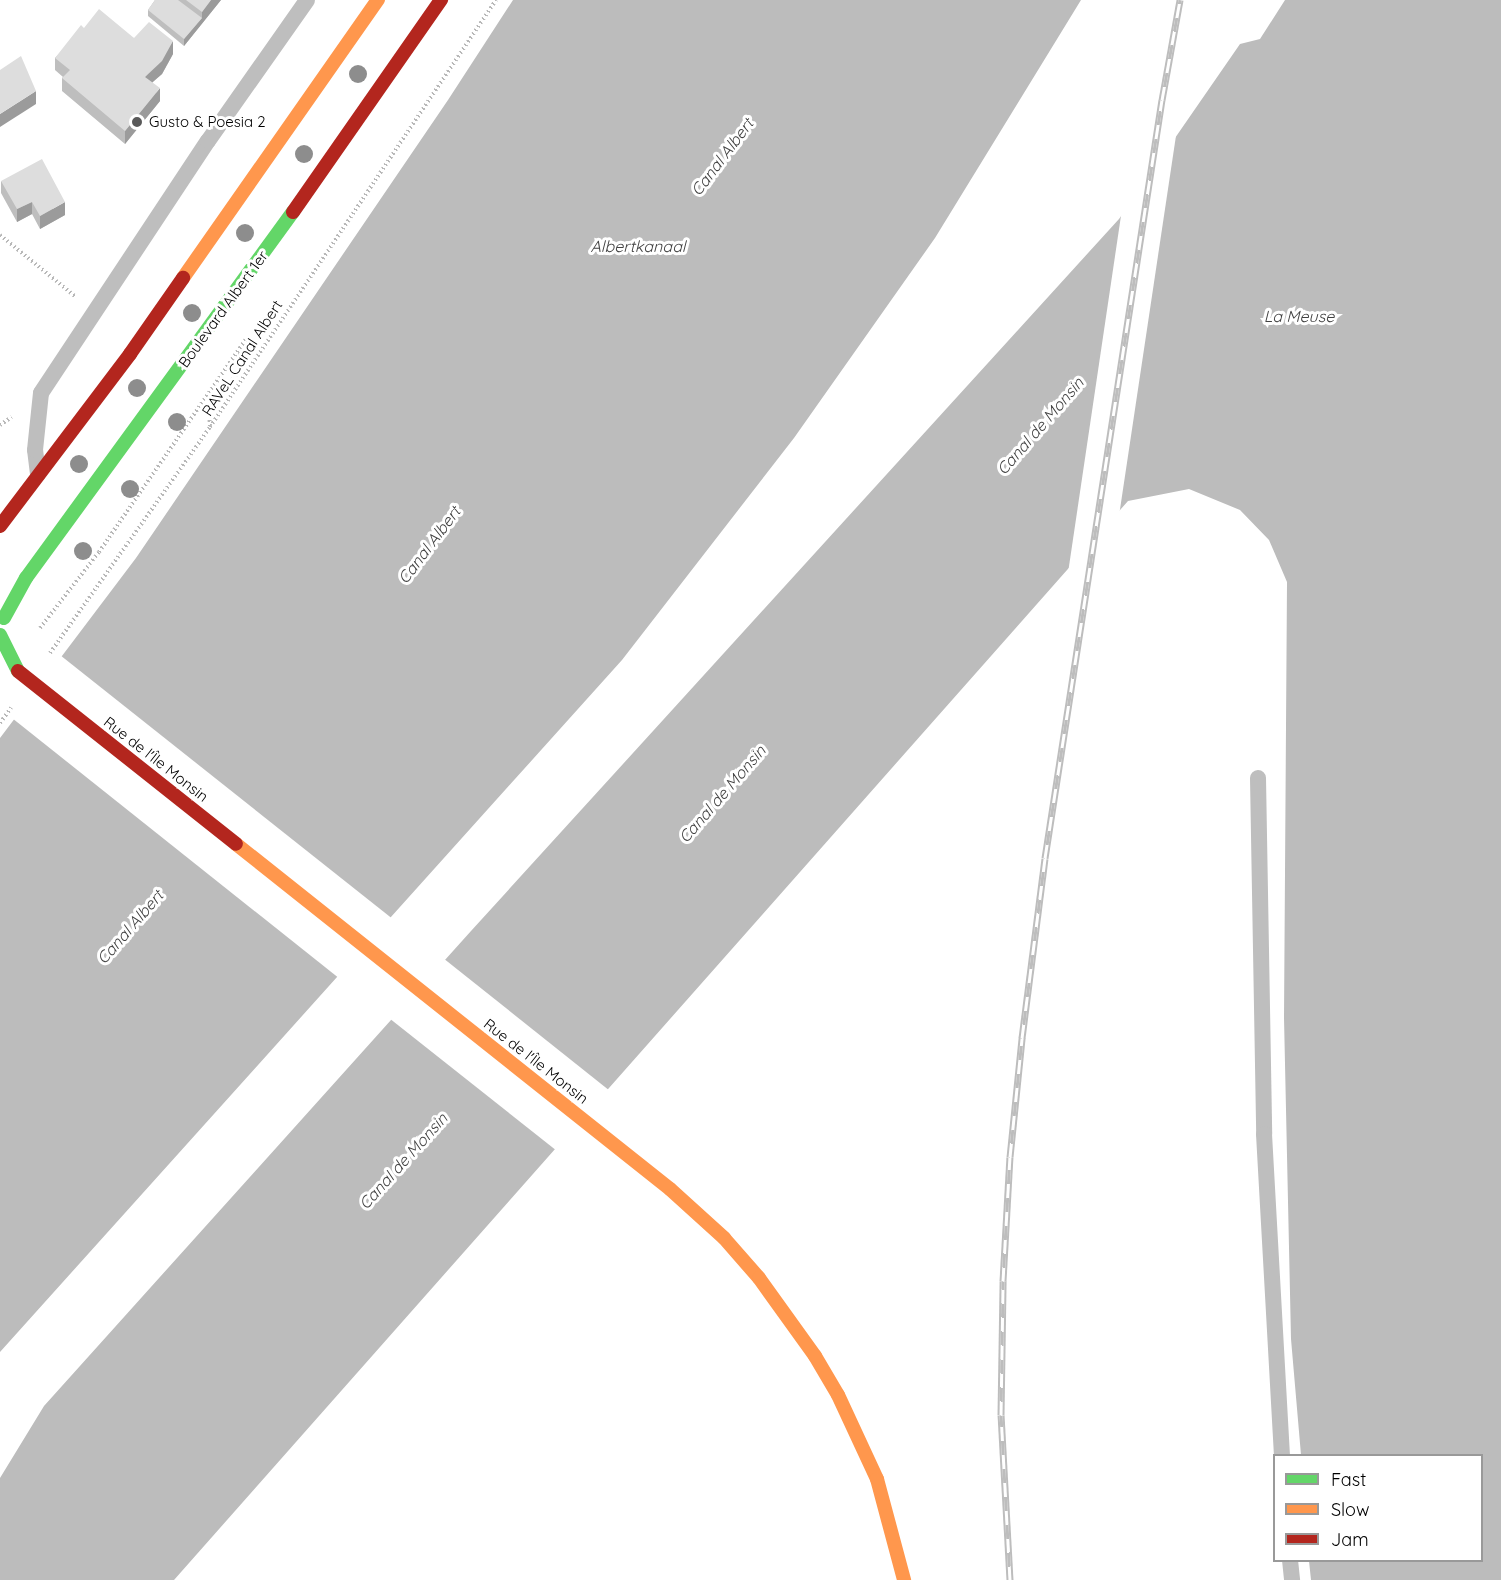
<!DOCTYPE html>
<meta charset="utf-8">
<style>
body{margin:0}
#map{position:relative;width:1501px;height:1580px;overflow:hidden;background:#fff;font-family:Quicksand,sans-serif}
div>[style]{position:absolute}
.water>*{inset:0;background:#bcbcbc}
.pier>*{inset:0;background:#fff}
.path>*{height:4px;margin-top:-2px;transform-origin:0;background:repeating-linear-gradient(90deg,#b8b8b8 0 1.5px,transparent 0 4.5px)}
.lane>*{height:16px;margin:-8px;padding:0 8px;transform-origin:8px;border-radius:8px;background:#bebebe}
.fast>*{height:14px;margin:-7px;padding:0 7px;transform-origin:7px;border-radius:7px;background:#63d668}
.slow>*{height:14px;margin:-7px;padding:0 7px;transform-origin:7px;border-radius:7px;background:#ff974d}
.jam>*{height:14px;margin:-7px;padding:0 7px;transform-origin:7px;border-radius:7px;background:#b3261e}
.rail>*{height:7px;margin-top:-3.5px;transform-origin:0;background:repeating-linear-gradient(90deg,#fff 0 14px,#bdbdbd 0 28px);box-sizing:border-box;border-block:2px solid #bdbdbd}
.slow-bridge>*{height:14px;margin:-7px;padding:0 7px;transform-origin:7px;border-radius:7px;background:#ff974d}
.jam-bridge>*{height:14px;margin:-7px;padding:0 7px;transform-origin:7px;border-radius:7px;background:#b3261e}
.trees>*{width:18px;height:18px;margin:-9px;border-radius:50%;background:#8d8d8d}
.wall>*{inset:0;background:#bebebe}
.shaded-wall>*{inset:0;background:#9b9b9b}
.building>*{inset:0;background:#ddd}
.dots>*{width:16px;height:16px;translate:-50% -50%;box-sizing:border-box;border:3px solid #fff;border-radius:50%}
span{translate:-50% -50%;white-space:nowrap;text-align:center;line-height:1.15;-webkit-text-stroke:6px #fff;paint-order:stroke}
.poi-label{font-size:15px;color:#000}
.left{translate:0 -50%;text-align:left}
.street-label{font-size:15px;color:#000}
.water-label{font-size:16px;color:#414141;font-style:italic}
.legend{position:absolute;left:1273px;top:1454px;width:210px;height:108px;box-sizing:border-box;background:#fff;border:2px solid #999;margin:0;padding:8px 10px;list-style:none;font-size:18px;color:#000}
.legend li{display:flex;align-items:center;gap:12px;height:30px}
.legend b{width:30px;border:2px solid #999}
</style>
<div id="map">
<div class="water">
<i style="clip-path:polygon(513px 0,1081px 0,935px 238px,794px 438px,622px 660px,0 1352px,0 738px,136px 558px,448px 100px)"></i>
<i style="clip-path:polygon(1285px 0,1501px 0,1501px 1580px,1311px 1580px,1309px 1561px,1482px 1560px,1482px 1456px,1301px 1455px,1291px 1339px,1284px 1018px,1287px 582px,1269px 540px,1240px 510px,1189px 489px,1128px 501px,174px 1580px,0 1580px,0 1478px,44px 1406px,471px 931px,1119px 219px,1240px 44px,1260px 39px)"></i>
</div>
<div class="pier">
<i style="clip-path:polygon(1177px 129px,1119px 516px,1068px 573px,1122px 209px)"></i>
<i style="clip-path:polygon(60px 655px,394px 920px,340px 979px,12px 718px)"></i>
<i style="clip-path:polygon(443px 958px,610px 1091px,557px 1151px,389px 1018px)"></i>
</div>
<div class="path">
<i style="left:0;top:235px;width:98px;rotate:39.2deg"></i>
<i style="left:0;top:425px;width:14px;rotate:-34deg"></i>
<i style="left:210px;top:426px;width:13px;rotate:-94deg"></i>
<i style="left:209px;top:413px;width:67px;rotate:-54.7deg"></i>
<i style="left:248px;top:358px;width:12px;rotate:-149deg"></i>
<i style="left:40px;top:628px;width:96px;rotate:-52.2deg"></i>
<i style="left:99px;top:552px;width:259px;rotate:-55.4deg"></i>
<i style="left:50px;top:653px;width:277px;rotate:-54.7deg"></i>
<i style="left:210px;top:427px;width:514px;rotate:-56.19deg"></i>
<i style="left:0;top:723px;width:19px;rotate:-54deg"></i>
</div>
<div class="lane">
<i style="left:38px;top:474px;width:24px;rotate:-97deg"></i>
<i style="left:35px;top:450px;width:57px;rotate:-84deg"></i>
<i style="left:41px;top:393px;width:302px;rotate:-56.5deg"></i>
<i style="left:208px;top:141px;width:172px;rotate:-54.9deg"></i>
<i style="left:1258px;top:778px;width:356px;rotate:89deg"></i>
<i style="left:1264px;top:1134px;width:323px;rotate:86.8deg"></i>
<i style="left:1290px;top:1560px;width:20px;rotate:84deg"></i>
</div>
<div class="fast">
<i style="left:4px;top:618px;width:46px;rotate:-61.2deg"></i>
<i style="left:26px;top:578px;width:453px;rotate:-53.9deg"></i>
<i style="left:0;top:635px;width:40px;rotate:63.4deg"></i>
</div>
<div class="slow">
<i style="left:183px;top:278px;width:340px;rotate:-55deg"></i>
<i style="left:670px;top:1189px;width:73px;rotate:42.2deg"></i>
<i style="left:724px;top:1238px;width:53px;rotate:48.8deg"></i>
<i style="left:759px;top:1278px;width:96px;rotate:54.3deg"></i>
<i style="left:815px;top:1356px;width:45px;rotate:59.5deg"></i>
<i style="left:838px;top:1395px;width:93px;rotate:65.1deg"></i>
<i style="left:877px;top:1479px;width:105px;rotate:75deg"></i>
</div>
<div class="jam">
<i style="left:293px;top:212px;width:259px;rotate:-55.1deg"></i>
<i style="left:0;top:526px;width:216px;rotate:-52.9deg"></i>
<i style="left:130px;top:354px;width:93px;rotate:-55.1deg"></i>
</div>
<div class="rail">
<i style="left:1010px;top:1580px;width:165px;rotate:-93.1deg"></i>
<i style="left:1001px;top:1415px;width:134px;rotate:-89.1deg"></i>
<i style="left:1003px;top:1281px;width:124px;rotate:-86.8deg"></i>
<i style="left:1010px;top:1157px;width:120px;rotate:-84.2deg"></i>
<i style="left:1022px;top:1038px;width:181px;rotate:-82.7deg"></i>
<i style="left:1045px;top:858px;width:767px;rotate:-81.23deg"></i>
<i style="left:1162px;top:100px;width:102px;rotate:-79.8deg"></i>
</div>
<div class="slow-bridge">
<i style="left:236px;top:844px;width:554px;rotate:38.48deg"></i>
</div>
<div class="jam-bridge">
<i style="left:18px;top:671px;width:278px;rotate:38.4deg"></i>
</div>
<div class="trees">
<i style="left:358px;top:74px"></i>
<i style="left:304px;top:154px"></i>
<i style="left:245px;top:233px"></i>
<i style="left:192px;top:313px"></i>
<i style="left:137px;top:388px"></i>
<i style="left:177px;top:422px"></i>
<i style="left:79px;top:464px"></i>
<i style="left:130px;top:489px"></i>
<i style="left:83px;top:551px"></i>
</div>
<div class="wall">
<i style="clip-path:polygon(155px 0,221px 0,184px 46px,148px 16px,148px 10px)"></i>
<i style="clip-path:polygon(84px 28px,134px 38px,173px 54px,162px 74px,152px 82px,160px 101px,125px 144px,62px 91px,62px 78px,63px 77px,55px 70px,55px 58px)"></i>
<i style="clip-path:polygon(1px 181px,65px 215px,40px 229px,32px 214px,17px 222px,1px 193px)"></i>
</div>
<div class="shaded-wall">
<i style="clip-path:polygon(211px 0,221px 0,184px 46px,184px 39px,202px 18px,202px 12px)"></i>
<i style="clip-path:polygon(173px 41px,173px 54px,162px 74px,145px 89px,145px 77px)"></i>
<i style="clip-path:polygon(160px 88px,160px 101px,125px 144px,125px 131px)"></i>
<i style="clip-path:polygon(36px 91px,36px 104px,0 127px,0 114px)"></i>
<i style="clip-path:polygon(32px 202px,32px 214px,17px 222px,17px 209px)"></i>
<i style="clip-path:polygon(65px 202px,65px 215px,40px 229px,40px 216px)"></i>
</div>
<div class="building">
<i style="clip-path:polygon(155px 0,178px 0,202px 18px,184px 39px,148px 10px)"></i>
<i style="clip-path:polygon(186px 0,211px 0,202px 12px)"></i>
<i style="clip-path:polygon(99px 9px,134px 38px,149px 22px,173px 41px,162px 61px,145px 77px,160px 88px,125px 131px,62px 78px,70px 70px,55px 58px,81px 25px,84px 28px)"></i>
<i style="clip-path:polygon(21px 56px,36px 91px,0 114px,0 70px)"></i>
<i style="clip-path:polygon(42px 159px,65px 202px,40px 216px,32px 202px,17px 209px,1px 181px)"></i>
</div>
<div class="dots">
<i style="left:137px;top:122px;background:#595959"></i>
</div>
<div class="poi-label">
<span class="left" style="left:149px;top:122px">Gusto &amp; Poesia 2</span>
</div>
<div class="street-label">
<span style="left:223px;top:309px;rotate:-54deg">Boulevard Albert 1er</span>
<span style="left:242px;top:358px;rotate:-57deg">RAVeL Canal Albert</span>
<span style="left:156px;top:759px;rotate:38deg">Rue de l'Île Monsin</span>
<span style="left:536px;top:1061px;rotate:38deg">Rue de l'Île Monsin</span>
</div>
<div class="water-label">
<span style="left:722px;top:157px;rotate:-53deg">Canal Albert</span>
<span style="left:638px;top:246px">Albertkanaal</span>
<span style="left:1299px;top:316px">La Meuse</span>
<span style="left:1040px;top:426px;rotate:-49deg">Canal de Monsin</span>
<span style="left:429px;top:545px;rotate:-53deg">Canal Albert</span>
<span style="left:722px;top:794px;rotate:-49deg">Canal de Monsin</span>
<span style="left:130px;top:927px;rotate:-49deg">Canal Albert</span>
<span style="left:403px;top:1161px;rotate:-48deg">Canal de Monsin</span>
</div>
<ul class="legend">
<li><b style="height:8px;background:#63d668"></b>Fast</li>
<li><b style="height:8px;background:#ff974d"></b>Slow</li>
<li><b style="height:8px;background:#b3261e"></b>Jam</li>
</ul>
</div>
